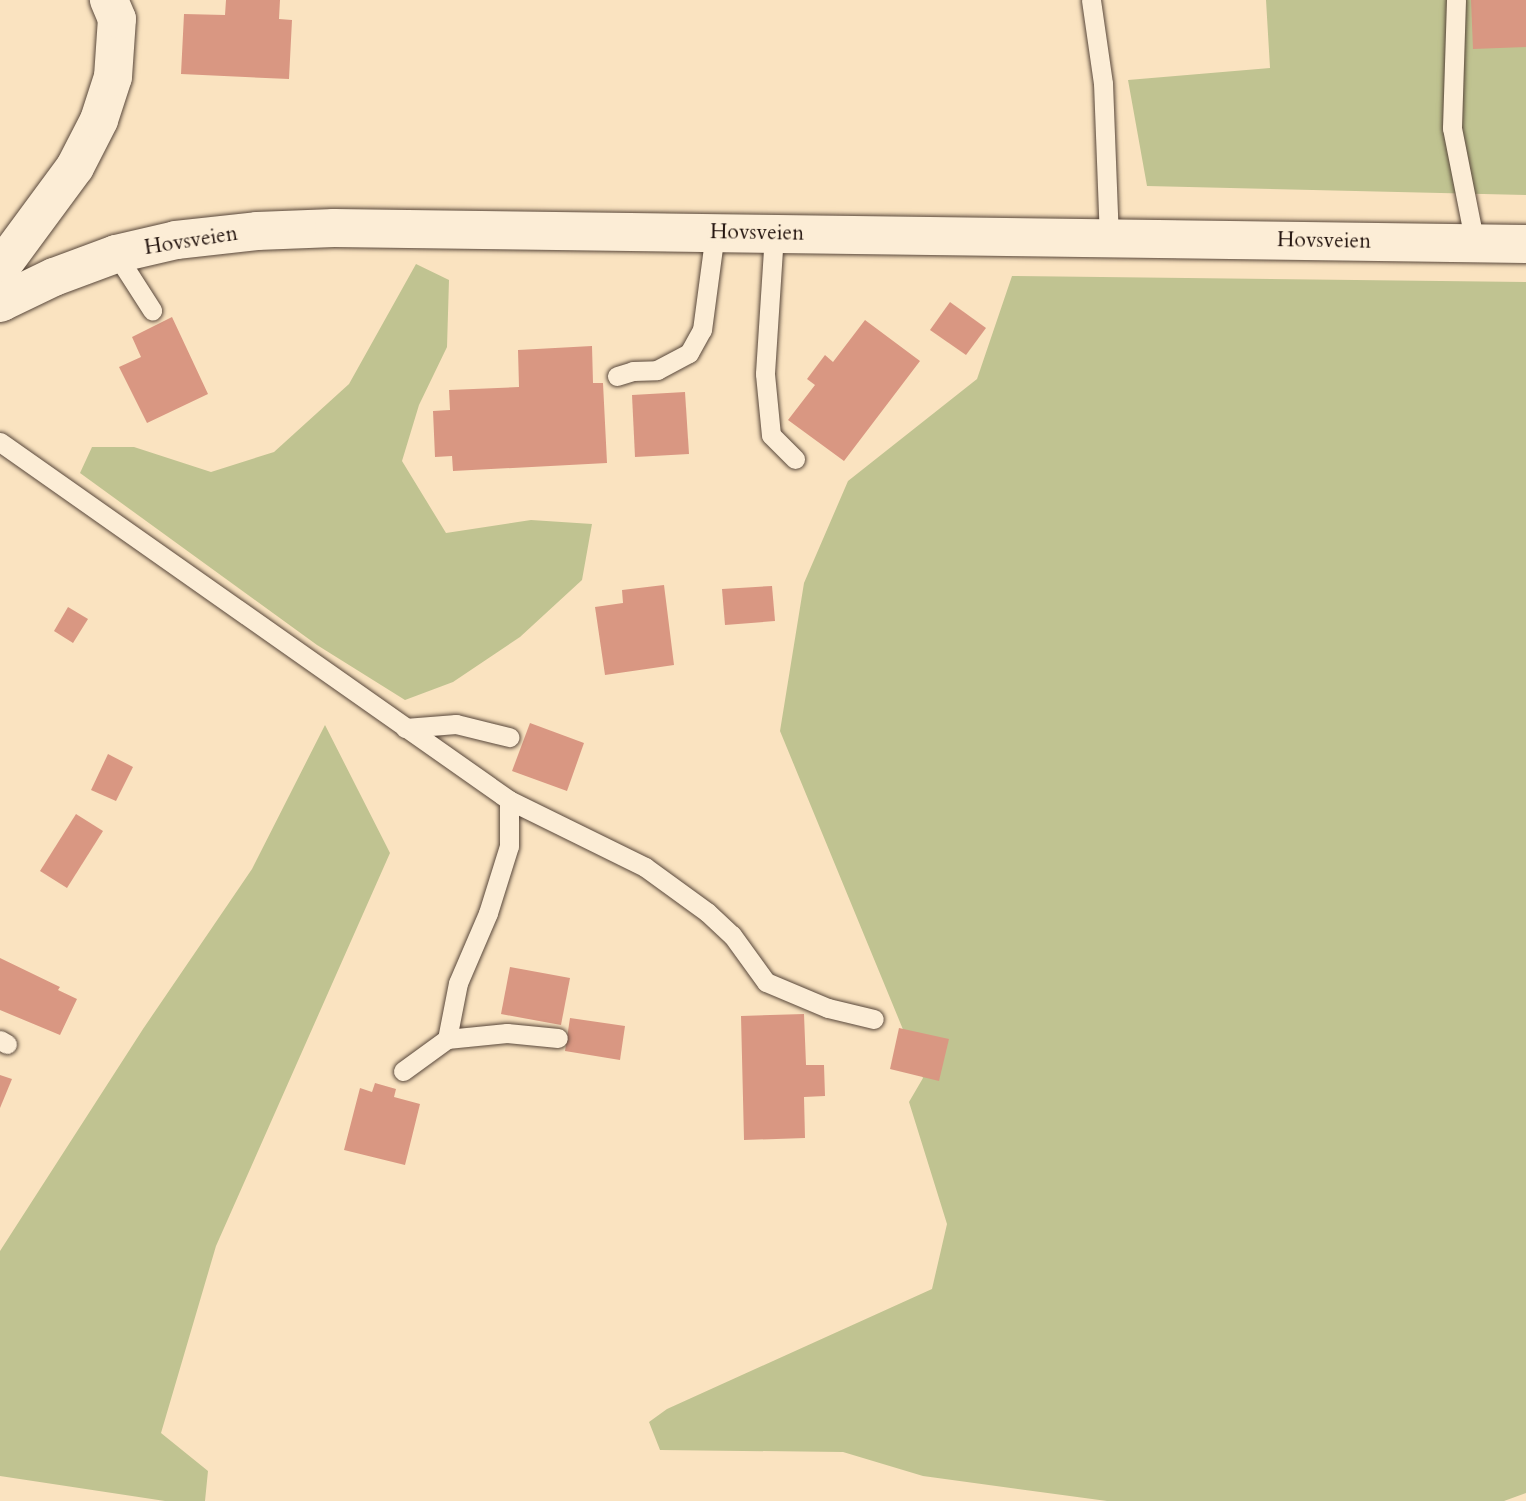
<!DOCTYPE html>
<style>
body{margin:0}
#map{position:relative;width:1526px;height:1501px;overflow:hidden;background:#fae3c0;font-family:Cardo,serif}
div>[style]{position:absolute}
.green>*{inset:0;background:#c0c391}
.building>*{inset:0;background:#d99782}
.roads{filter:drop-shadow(0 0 2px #58473a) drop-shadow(0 0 2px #58473a)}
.service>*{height:19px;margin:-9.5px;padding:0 9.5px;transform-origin:9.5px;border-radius:9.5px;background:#fcedd6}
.minor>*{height:38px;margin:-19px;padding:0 19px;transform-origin:19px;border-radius:19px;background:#fcedd6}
span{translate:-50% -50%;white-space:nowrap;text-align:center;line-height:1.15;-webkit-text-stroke:5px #fcedd6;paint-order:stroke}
.street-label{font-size:21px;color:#22130e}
</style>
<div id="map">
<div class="green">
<i style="clip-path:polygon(1266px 0,1526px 0,1526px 195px,1147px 186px,1128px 80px,1270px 68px)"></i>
<i style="clip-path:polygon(416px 264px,449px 280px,447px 347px,419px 405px,402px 461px,446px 533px,531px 520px,592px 524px,582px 580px,520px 637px,453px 682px,405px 700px,317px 645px,80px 473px,92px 447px,134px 447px,211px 472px,274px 452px,349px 384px)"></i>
<i style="clip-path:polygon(1012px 276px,1526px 282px,1526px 1493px,1504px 1501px,1107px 1501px,923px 1476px,843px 1452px,660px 1450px,649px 1422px,667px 1409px,932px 1289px,947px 1224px,909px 1102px,923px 1078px,780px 731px,804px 583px,848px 481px,977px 379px)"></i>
<i style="clip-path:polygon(325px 725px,390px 853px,216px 1246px,161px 1433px,208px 1471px,205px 1501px,165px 1501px,0 1476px,0 1251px,143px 1029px,252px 869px)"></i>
</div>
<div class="building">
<i style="clip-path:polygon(226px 0,280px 0,279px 19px,292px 20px,289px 79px,181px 74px,184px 14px,225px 15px)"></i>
<i style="clip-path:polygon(1471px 0,1526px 0,1526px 47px,1473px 49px)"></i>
<i style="clip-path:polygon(950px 302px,986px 328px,966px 355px,930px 330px)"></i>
<i style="clip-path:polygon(172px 317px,208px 394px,147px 423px,119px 367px,141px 357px,132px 337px)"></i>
<i style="clip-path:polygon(865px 320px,920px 361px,844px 461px,788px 420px,815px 385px,807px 379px,825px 355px,833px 362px)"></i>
<i style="clip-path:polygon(592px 346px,593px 383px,603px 383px,607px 463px,453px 471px,452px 456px,435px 457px,433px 411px,450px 410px,449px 390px,519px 387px,518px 350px)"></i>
<i style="clip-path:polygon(685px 392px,689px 454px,635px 457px,632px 395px)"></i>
<i style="clip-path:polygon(664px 585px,674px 665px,605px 675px,595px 607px,623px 603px,622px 590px)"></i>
<i style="clip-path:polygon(772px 586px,775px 621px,725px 625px,722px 589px)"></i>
<i style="clip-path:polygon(68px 607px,88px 619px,73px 643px,54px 631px)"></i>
<i style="clip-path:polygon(530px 723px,584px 743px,567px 791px,512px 771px)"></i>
<i style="clip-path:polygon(108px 754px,133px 767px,116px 801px,91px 790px)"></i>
<i style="clip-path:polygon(76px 814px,103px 831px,67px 888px,40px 871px)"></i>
<i style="clip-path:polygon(0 958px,60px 987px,58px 990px,77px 999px,60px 1035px,0 1010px)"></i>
<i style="clip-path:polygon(510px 967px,570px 978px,561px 1025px,501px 1014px)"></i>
<i style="clip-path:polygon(804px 1014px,806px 1065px,824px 1065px,825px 1096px,804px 1097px,805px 1138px,744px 1140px,741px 1016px)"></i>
<i style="clip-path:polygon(570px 1018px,625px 1026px,620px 1060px,565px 1051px)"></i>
<i style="clip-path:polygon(899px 1028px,949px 1039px,939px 1081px,890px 1069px)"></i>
<i style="clip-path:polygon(0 1075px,12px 1079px,0 1108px)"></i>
<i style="clip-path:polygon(375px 1083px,396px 1089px,394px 1097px,420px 1104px,405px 1165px,344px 1150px,360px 1088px,372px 1092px)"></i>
</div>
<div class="roads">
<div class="service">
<i style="left:1091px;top:0;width:84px;rotate:81.8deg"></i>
<i style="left:1103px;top:83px;width:155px;rotate:87.8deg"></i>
<i style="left:1456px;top:0;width:128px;rotate:91.8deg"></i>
<i style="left:1452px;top:128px;width:118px;rotate:78.8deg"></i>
<i style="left:774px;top:234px;width:140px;rotate:93.7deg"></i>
<i style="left:765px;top:374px;width:61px;rotate:84.4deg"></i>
<i style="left:771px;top:435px;width:34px;rotate:45deg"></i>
<i style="left:116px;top:254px;width:67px;rotate:57.3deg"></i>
<i style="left:617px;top:376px;width:17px;rotate:-17deg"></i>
<i style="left:633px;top:371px;width:24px;rotate:-2deg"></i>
<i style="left:657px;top:370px;width:36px;rotate:-28deg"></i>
<i style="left:689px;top:353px;width:26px;rotate:-61deg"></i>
<i style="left:702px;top:330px;width:98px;rotate:-82.4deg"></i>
<i style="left:0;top:442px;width:622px;rotate:35.12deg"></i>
<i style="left:509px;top:800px;width:152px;rotate:26.2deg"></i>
<i style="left:645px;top:867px;width:77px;rotate:36deg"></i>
<i style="left:707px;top:912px;width:34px;rotate:43deg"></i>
<i style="left:732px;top:935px;width:58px;rotate:54.1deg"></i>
<i style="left:766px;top:982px;width:67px;rotate:22.8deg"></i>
<i style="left:828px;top:1008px;width:47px;rotate:13.4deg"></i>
<i style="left:405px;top:728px;width:51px;rotate:-4.5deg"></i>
<i style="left:456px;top:724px;width:55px;rotate:13.8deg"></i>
<i style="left:447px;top:1039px;width:60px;rotate:-5.7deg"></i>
<i style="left:507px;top:1033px;width:51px;rotate:5.6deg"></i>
<i style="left:0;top:1040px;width:8px;rotate:30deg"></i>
<i style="left:403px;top:1071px;width:54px;rotate:-36deg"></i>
<i style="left:447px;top:1039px;width:57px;rotate:-78.9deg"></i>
<i style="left:458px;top:983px;width:76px;rotate:-66.8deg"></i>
<i style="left:488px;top:913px;width:70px;rotate:-72.6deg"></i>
<i style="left:509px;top:846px;width:46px;rotate:-90deg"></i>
</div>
<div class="minor">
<i style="left:2px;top:302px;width:36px;rotate:-90deg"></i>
<i style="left:2px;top:266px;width:123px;rotate:-53.6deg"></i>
<i style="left:75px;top:167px;width:53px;rotate:-62.9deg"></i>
<i style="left:99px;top:120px;width:45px;rotate:-72deg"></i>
<i style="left:113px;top:77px;width:58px;rotate:-86.1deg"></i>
<i style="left:117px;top:19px;width:21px;rotate:-113deg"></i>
<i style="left:0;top:303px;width:60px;rotate:-25.7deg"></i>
<i style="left:54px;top:277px;width:66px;rotate:-20.4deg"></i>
<i style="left:116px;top:254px;width:62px;rotate:-13.1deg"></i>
<i style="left:176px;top:240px;width:81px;rotate:-6.3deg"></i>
<i style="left:257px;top:231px;width:77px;rotate:-2.2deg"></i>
<i style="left:334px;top:228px;width:1192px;rotate:0.77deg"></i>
</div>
</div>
<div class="street-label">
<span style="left:757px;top:233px;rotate:1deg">Hovsveien</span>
<span style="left:191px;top:241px;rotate:-9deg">Hovsveien</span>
<span style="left:1324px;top:241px;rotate:1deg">Hovsveien</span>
</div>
</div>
